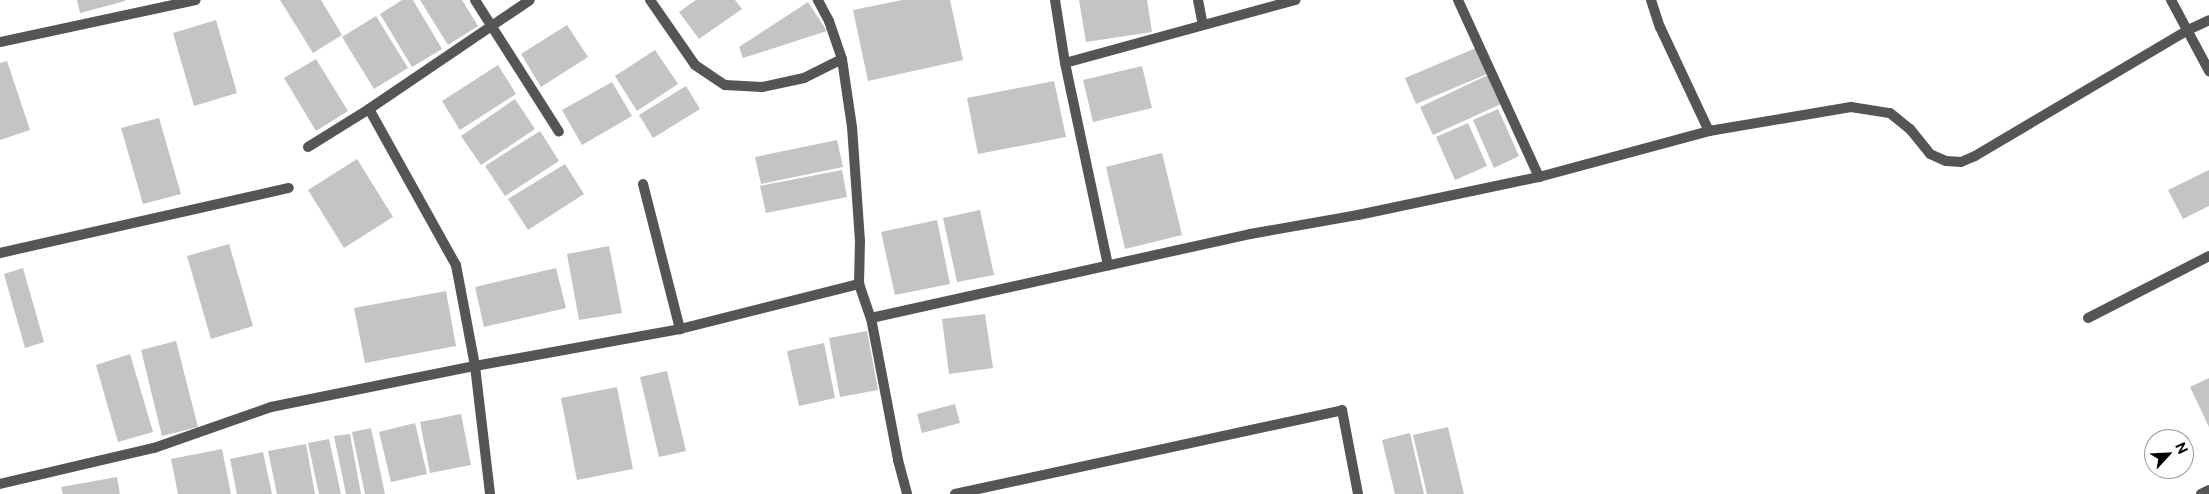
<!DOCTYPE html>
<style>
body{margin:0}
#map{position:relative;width:2209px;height:494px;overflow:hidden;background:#fff;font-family:"Public Sans",sans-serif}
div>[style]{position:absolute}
.building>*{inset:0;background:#c4c4c4}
.street>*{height:10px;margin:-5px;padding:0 5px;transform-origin:5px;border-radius:5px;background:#555}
span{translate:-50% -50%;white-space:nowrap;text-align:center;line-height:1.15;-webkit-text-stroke:4px #fff;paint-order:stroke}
.north{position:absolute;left:2144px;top:429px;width:50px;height:50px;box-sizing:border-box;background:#fff;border:1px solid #999;border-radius:50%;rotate:65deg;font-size:14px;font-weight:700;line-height:20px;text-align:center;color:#000}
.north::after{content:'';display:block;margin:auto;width:18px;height:22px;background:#000;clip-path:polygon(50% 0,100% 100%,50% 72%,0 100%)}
</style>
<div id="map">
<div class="building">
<i style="clip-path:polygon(77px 0,125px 0,125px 1px,80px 13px)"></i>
<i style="clip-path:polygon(280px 0,321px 0,342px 35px,313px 53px)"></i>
<i style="clip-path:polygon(402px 0,413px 0,442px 49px,412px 67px,380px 14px)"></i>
<i style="clip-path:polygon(420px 0,462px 0,478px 26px,448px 45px)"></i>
<i style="clip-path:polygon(696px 0,735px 0,742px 9px,699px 39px,679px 12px)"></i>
<i style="clip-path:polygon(902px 0,950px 0,963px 60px,868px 81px,853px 10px)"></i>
<i style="clip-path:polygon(1079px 0,1147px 0,1152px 32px,1086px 42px)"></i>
<i style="clip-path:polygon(808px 2px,827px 31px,743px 58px,739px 47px)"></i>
<i style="clip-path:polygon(376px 16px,408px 68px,374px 89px,342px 37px)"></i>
<i style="clip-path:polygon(216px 20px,237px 93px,194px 106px,173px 33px)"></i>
<i style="clip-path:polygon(567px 25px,588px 57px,541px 87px,521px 54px)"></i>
<i style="clip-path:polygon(1476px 48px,1487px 74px,1416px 104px,1405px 78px)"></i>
<i style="clip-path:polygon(655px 50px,678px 84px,637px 111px,615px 76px)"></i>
<i style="clip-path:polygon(316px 59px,348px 111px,316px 131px,284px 78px)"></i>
<i style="clip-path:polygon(7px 61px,30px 130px,0 140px,0 63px)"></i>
<i style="clip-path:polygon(498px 65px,516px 94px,460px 130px,442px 101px)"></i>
<i style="clip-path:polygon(1142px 66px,1152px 108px,1093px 122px,1083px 80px)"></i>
<i style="clip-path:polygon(1488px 75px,1501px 104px,1433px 135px,1420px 107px)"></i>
<i style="clip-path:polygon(1054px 81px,1066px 137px,978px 154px,967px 98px)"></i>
<i style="clip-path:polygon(612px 82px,632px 116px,582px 145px,562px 110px)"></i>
<i style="clip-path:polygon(686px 86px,700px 109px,653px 138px,639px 115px)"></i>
<i style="clip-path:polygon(515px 99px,535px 129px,481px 165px,461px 136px)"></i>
<i style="clip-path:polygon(1498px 109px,1519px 156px,1494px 168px,1473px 120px)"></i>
<i style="clip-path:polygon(159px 118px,181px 194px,143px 204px,121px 128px)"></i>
<i style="clip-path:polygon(1468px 123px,1487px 166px,1455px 180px,1436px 137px)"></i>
<i style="clip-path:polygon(540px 131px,559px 161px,505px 196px,485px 166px)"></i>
<i style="clip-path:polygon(837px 140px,843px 167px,761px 184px,755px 157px)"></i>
<i style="clip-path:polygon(1162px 153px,1182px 235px,1125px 249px,1106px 167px)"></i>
<i style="clip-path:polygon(357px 159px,393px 217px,344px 248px,308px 190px)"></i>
<i style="clip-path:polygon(565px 164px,584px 194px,528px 230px,508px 199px)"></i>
<i style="clip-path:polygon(842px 170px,847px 197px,766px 213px,760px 186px)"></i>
<i style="clip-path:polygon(2209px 170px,2209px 206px,2183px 219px,2168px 190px)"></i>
<i style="clip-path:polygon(980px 210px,994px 275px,957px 282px,943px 218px)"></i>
<i style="clip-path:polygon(937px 220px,950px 284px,895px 295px,881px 232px)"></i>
<i style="clip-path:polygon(229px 244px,253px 326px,211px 339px,187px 256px)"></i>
<i style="clip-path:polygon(609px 246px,622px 313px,579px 320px,567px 254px)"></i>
<i style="clip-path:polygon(23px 268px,44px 342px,25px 348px,4px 274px)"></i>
<i style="clip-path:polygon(556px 268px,566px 308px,484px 327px,475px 287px)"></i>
<i style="clip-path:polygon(446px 291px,456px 346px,365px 363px,354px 308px)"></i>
<i style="clip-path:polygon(985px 314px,993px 368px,949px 374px,942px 319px)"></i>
<i style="clip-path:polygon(867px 331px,878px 390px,840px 397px,829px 338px)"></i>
<i style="clip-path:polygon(176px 341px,198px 427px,162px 436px,141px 350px)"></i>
<i style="clip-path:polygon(824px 343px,835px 398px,799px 406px,787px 351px)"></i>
<i style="clip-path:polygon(130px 354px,153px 432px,118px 442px,96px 365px)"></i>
<i style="clip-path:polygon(667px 371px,686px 451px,659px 457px,640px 377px)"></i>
<i style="clip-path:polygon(2209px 378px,2209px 427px,2190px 387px)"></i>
<i style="clip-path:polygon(617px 387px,633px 469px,577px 480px,561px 398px)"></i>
<i style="clip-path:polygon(955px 404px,960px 423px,922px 433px,917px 414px)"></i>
<i style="clip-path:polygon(461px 414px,471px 465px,430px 473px,420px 422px)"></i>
<i style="clip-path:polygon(415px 423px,427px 474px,391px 482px,379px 432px)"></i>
<i style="clip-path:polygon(1448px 427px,1464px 494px,1427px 494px,1413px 435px)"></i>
<i style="clip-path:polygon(371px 428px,385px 494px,365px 494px,352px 432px)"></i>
<i style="clip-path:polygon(1410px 433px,1424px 494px,1395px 494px,1382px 440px)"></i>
<i style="clip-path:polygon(350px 434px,361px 494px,346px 494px,334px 436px)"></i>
<i style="clip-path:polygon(329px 439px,341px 494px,319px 494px,308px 443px)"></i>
<i style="clip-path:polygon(306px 444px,315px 494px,277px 494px,268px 451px)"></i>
<i style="clip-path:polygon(222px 449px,231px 494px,178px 494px,171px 459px)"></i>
<i style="clip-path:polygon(263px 452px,272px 494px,237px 494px,230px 459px)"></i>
<i style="clip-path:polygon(117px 477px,120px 494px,63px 494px,61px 487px)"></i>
</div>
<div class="street">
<i style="left:475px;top:0;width:156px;rotate:57.5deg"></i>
<i style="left:650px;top:0;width:79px;rotate:55.3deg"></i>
<i style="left:695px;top:65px;width:36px;rotate:34deg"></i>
<i style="left:725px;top:85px;width:37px;rotate:3deg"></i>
<i style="left:762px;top:87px;width:43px;rotate:-12.1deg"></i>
<i style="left:804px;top:78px;width:42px;rotate:-26.6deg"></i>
<i style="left:1055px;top:0;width:64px;rotate:81deg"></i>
<i style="left:1065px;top:63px;width:207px;rotate:78deg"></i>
<i style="left:1198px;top:0;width:25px;rotate:79deg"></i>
<i style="left:1458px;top:0;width:195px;rotate:65.4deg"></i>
<i style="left:1651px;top:0;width:28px;rotate:72deg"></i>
<i style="left:1660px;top:27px;width:115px;rotate:64.8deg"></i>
<i style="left:2171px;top:0;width:81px;rotate:61.8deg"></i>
<i style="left:0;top:42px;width:200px;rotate:-12.1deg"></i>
<i style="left:1065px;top:63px;width:239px;rotate:-15.3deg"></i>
<i style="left:369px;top:109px;width:179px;rotate:60.9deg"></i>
<i style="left:456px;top:265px;width:103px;rotate:79.3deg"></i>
<i style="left:475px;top:366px;width:129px;rotate:83.3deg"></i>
<i style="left:308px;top:147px;width:72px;rotate:-31.9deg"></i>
<i style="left:369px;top:109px;width:194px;rotate:-34.1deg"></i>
<i style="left:643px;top:184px;width:150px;rotate:75.7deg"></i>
<i style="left:0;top:253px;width:296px;rotate:-12.7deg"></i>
<i style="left:859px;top:284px;width:36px;rotate:71deg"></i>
<i style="left:871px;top:318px;width:145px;rotate:79.2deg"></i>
<i style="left:898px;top:460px;width:35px;rotate:75deg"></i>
<i style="left:871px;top:318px;width:388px;rotate:-12.5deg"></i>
<i style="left:1250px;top:234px;width:110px;rotate:-10deg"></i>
<i style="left:1358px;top:215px;width:185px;rotate:-11.9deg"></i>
<i style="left:1539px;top:177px;width:176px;rotate:-15.1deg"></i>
<i style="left:1709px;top:131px;width:144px;rotate:-9.6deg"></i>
<i style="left:1851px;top:107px;width:39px;rotate:9deg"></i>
<i style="left:1890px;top:113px;width:26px;rotate:39deg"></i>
<i style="left:1910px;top:129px;width:32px;rotate:51deg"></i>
<i style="left:1930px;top:154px;width:17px;rotate:24deg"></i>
<i style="left:1946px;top:161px;width:15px;rotate:4deg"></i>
<i style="left:1961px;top:162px;width:15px;rotate:-23deg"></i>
<i style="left:1975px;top:156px;width:247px;rotate:-30.6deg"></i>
<i style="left:2188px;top:30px;width:23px;rotate:-25deg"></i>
<i style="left:2088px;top:318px;width:136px;rotate:-27.1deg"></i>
<i style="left:0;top:484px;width:158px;rotate:-13.2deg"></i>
<i style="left:154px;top:448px;width:124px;rotate:-19.3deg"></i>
<i style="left:271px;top:407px;width:208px;rotate:-11.4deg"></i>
<i style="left:475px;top:366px;width:208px;rotate:-10.2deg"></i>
<i style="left:680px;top:329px;width:185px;rotate:-14.1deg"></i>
<i style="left:859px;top:284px;width:43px;rotate:-88.7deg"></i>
<i style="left:860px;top:241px;width:114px;rotate:-94deg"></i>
<i style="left:852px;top:127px;width:69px;rotate:-98.4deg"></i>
<i style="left:842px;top:59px;width:40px;rotate:-108.9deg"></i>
<i style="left:829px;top:21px;width:24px;rotate:-118deg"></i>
<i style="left:955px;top:494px;width:396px;rotate:-12.2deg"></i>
<i style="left:1342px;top:410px;width:86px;rotate:79.2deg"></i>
<i style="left:2201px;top:494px;width:9px;rotate:-27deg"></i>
</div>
<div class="north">N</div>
</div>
